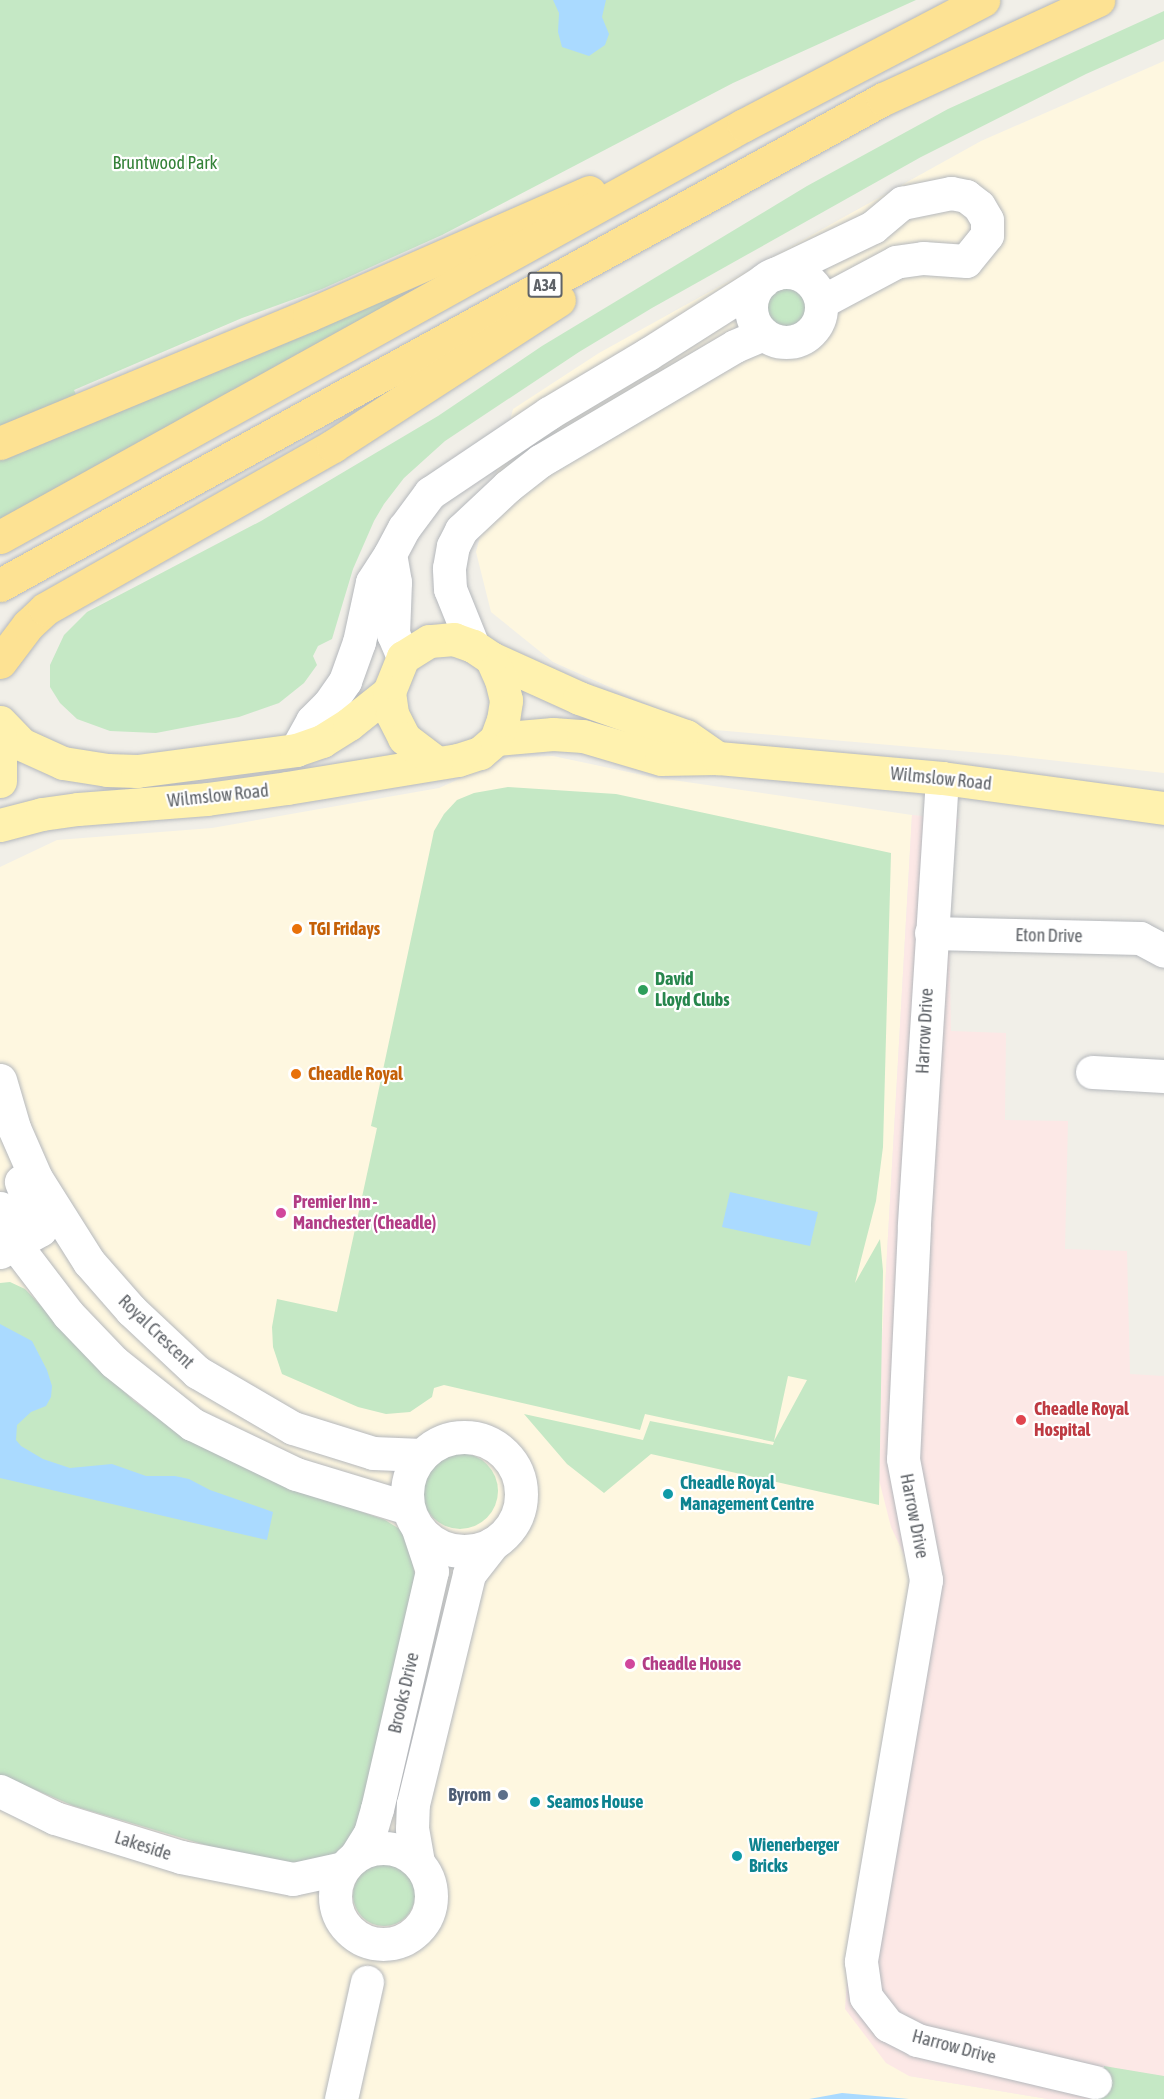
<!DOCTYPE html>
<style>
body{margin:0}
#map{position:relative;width:1164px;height:2099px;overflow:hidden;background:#f1efe8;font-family:"Asap Condensed",sans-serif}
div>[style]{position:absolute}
.commercial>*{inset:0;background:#fef7e0}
.medical>*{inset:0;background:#fce8e6}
.green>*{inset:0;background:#c5e8c5}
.round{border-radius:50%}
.water>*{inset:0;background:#aadaff}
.roads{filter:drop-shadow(0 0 2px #b5b8bc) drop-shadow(0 0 2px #b5b8bc)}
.minor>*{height:33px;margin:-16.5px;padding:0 16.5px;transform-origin:16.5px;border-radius:16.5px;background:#fff}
.minor>.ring{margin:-16.5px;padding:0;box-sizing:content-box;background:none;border:33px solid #fff;border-radius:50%}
.major>*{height:33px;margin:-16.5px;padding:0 16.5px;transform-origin:16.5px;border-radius:16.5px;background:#fff2af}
.highway>*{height:33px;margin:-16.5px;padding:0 16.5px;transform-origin:16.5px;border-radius:16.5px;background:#fde293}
.dots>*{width:16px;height:16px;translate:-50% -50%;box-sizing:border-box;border:3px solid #fff;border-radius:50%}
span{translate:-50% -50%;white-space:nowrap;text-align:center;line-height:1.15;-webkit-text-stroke:4.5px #fff;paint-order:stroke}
.shield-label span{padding:2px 4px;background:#fff;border:2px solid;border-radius:4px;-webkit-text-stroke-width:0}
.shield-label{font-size:16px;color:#5f6368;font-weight:700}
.park-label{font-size:18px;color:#348238}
.street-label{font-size:18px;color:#5f6368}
.food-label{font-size:18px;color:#c56008;font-weight:700}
.left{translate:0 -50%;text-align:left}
.leisure-label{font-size:18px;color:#27864d;font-weight:700}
.hotel-label{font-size:18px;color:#b23c85;font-weight:700}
.health-label{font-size:18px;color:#be3a42;font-weight:700}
.culture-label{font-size:18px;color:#0d838f;font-weight:700}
.service-label{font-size:18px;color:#4e5e75;font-weight:700}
.right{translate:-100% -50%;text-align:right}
</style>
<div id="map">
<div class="commercial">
<i style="clip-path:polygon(1164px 61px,1164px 773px,1006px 755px,704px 729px,553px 662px,491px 612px,476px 552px,513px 409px,599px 353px,981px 141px)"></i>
<i style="clip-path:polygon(553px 756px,652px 777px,912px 815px,875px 1464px,915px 1577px,909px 2076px,1048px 2099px,0 2099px,0 867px,57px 840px,212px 828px,439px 788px,509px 757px)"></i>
</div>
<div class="medical">
<i style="clip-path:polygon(912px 815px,959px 819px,948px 870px,951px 1031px,1006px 1033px,1005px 1120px,1068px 1121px,1065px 1249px,1127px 1251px,1130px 1374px,1164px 1376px,1164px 2099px,1048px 2099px,909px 2076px,886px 2063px,845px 2009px,848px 1964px,915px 1578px,891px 1527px,875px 1464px)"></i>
</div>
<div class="green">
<i style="clip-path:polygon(0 0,916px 0,733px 83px,442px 235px,322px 289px,242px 318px,74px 390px,78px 399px,0 431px)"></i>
<i style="clip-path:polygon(1164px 11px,1164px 39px,1086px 74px,921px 157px,652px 308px,579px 352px,445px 441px,404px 478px,384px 504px,374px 521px,353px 569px,332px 639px,318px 646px,313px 656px,317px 665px,304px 683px,279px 703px,239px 717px,156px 733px,110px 731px,77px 719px,60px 703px,50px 687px,50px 665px,64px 635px,87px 612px,261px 521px,438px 416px,542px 346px,807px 186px,948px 109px)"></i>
<i style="clip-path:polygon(420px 284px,424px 295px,0 523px,0 459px)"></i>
<i class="round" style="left:766px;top:288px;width:40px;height:40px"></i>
<i style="clip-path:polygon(evenodd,508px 787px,616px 794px,891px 853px,883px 1147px,876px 1201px,855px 1283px,880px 1239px,883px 1271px,879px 1505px,651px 1454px,604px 1493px,567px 1464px,524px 1414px,643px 1440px,650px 1421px,773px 1445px,774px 1442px,645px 1414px,640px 1430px,444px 1385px,434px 1388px,432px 1397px,410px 1412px,386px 1414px,358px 1407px,282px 1374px,273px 1347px,272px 1327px,277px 1299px,337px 1312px,377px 1128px,371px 1126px,434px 831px,444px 814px,457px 800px,474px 793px,508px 787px,788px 1376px,807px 1380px,774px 1441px,788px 1376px)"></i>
<i style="clip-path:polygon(10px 1282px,25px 1289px,105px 1373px,134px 1401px,172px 1428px,319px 1497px,385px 1520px,406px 1533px,415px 1575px,365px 1824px,345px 1852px,301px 1865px,219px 1849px,74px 1806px,0 1775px,0 1283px)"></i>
<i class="round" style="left:422px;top:1453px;width:76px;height:76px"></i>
<i class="round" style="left:353px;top:1864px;width:62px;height:62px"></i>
<i style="clip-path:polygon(1104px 2066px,1164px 2076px,1164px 2099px,1097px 2099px)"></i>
</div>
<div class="water">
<i style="clip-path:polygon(553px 0,606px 0,602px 17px,609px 34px,605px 45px,589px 56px,562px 47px,558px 32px,559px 13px)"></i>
<i style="clip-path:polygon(730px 1192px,818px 1212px,810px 1246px,722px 1227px)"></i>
<i style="clip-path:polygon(0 1324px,32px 1341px,47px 1370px,52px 1386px,51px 1397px,46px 1406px,31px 1412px,17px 1425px,16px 1440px,21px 1446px,43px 1459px,70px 1468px,112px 1464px,146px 1476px,175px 1476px,189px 1479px,210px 1490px,273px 1512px,267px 1540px,0 1478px)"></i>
<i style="clip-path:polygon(842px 2093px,909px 2099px,809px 2099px)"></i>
</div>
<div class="roads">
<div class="minor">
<i class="ring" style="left:751px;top:272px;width:37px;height:37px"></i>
<i style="left:775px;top:274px;width:109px;rotate:-25.6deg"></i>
<i style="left:873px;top:227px;width:38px;rotate:-40deg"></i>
<i style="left:902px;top:203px;width:50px;rotate:-11.5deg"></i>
<i style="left:951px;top:193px;width:15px;rotate:11deg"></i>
<i style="left:966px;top:196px;width:16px;rotate:38deg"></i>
<i style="left:979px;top:206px;width:16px;rotate:60deg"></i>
<i style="left:987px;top:220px;width:15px;rotate:90deg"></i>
<i style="left:987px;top:235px;width:33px;rotate:129deg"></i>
<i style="left:966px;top:261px;width:43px;rotate:-176deg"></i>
<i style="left:923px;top:258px;width:27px;rotate:172deg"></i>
<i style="left:896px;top:262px;width:85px;rotate:151.9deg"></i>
<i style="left:473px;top:646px;width:61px;rotate:-112deg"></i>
<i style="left:450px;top:589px;width:21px;rotate:-93deg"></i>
<i style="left:449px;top:568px;width:22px;rotate:-80deg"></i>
<i style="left:453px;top:546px;width:18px;rotate:-63deg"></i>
<i style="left:461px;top:530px;width:64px;rotate:-43.1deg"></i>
<i style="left:508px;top:486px;width:41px;rotate:-38deg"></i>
<i style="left:540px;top:461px;width:226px;rotate:-30.5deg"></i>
<i style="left:735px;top:346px;width:30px;rotate:-23deg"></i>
<i style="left:403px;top:657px;width:25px;rotate:-113deg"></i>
<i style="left:393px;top:634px;width:52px;rotate:-87.8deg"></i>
<i style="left:395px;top:582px;width:28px;rotate:-100deg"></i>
<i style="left:390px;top:554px;width:30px;rotate:-62deg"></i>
<i style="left:404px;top:528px;width:44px;rotate:-53.4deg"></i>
<i style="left:430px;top:493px;width:143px;rotate:-33.9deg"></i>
<i style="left:549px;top:413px;width:115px;rotate:-30.8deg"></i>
<i style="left:648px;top:354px;width:136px;rotate:-32.4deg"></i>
<i style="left:296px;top:750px;width:33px;rotate:-61deg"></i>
<i style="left:312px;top:721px;width:24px;rotate:-45deg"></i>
<i style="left:329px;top:704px;width:28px;rotate:-55deg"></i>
<i style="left:345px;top:681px;width:41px;rotate:-70.3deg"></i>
<i style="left:359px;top:642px;width:61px;rotate:-77.8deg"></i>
<i style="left:372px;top:582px;width:33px;rotate:-57deg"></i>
<i style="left:942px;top:778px;width:450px;rotate:93.6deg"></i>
<i style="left:914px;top:1227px;width:232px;rotate:92.7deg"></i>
<i style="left:903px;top:1459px;width:123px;rotate:79.2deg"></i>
<i style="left:926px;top:1580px;width:387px;rotate:99.7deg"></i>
<i style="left:861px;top:1962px;width:35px;rotate:82deg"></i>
<i style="left:866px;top:1997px;width:36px;rotate:52deg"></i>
<i style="left:888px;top:2025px;width:33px;rotate:27deg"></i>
<i style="left:917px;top:2040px;width:183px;rotate:13.3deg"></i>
<i style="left:931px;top:933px;width:209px;rotate:1.4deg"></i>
<i style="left:1140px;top:938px;width:27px;rotate:28deg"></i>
<i style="left:1092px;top:1072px;width:72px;rotate:3.2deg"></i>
<i style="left:0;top:1080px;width:50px;rotate:73.7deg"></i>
<i style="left:14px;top:1128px;width:55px;rotate:66.3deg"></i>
<i style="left:36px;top:1178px;width:99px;rotate:57.8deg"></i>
<i style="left:89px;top:1262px;width:64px;rotate:48.8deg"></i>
<i style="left:131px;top:1310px;width:91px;rotate:43.2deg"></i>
<i style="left:197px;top:1372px;width:111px;rotate:30.3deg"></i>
<i style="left:293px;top:1428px;width:84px;rotate:17.4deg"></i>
<i style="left:373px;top:1453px;width:49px;rotate:2.3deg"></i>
<i style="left:0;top:1208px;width:38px;rotate:68deg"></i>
<i style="left:14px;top:1243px;width:89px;rotate:52.7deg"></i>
<i style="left:68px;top:1314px;width:66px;rotate:46.2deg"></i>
<i style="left:114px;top:1362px;width:100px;rotate:38.5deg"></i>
<i style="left:192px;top:1424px;width:115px;rotate:25.7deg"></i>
<i style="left:296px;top:1474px;width:117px;rotate:16.9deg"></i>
<i style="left:0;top:1252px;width:46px;rotate:-28.8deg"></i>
<i style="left:40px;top:1230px;width:52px;rotate:-111.6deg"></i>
<i class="ring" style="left:407px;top:1437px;width:81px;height:81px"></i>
<i style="left:0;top:1791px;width:61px;rotate:26.1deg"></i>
<i style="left:55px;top:1818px;width:132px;rotate:17.2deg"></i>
<i style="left:181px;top:1857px;width:114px;rotate:11.1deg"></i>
<i style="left:293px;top:1879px;width:51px;rotate:-12.4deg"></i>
<i class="ring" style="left:335px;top:1848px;width:63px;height:63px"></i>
<i style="left:357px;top:1854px;width:25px;rotate:-58deg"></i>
<i style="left:370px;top:1833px;width:25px;rotate:-74deg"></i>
<i style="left:377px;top:1809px;width:244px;rotate:-77deg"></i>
<i style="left:432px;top:1571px;width:44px;rotate:-108.4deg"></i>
<i style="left:418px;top:1862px;width:34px;rotate:-100deg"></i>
<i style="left:412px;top:1829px;width:25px;rotate:-88deg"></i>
<i style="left:413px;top:1804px;width:237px;rotate:-76.3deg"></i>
<i style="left:469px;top:1574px;width:39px;rotate:-52deg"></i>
<i style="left:341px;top:2099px;width:120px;rotate:-77.5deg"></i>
</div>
<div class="major">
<i style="left:491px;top:658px;width:97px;rotate:24.4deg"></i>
<i style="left:579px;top:698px;width:114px;rotate:19.6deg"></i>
<i style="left:686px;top:736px;width:39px;rotate:35deg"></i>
<i style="left:0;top:722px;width:30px;rotate:46deg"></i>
<i style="left:21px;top:744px;width:46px;rotate:24.3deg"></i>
<i style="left:63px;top:763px;width:45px;rotate:9deg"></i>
<i style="left:107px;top:770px;width:30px;rotate:2deg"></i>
<i style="left:137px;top:771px;width:160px;rotate:-7.5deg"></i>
<i style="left:296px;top:750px;width:28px;rotate:-19deg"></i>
<i style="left:322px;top:741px;width:32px;rotate:-32deg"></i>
<i style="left:349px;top:724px;width:51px;rotate:-38.7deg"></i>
<i style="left:0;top:736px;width:45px;rotate:90deg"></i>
<i style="left:496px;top:739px;width:57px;rotate:-5deg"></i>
<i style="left:553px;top:734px;width:30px;rotate:4deg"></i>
<i style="left:583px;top:736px;width:81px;rotate:16.4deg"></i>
<i style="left:661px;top:759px;width:57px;rotate:-1deg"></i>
<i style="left:718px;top:758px;width:225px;rotate:5.1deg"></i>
<i style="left:942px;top:778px;width:224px;rotate:7.7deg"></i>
<i style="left:0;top:825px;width:43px;rotate:-14.7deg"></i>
<i style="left:42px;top:814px;width:36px;rotate:-8deg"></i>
<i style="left:78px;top:809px;width:129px;rotate:-4.4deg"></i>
<i style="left:207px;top:799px;width:81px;rotate:-7.8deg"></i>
<i style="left:287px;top:788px;width:173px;rotate:-9.3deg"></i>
<i style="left:458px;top:760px;width:23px;rotate:-18deg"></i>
<i style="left:480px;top:753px;width:21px;rotate:-41deg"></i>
<i style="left:496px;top:739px;width:20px;rotate:-70deg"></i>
<i style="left:503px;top:720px;width:20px;rotate:-81deg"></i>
<i style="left:506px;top:700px;width:21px;rotate:-104deg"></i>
<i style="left:501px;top:680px;width:24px;rotate:-114deg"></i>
<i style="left:491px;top:658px;width:22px;rotate:-146deg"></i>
<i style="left:473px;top:646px;width:20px;rotate:-160deg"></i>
<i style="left:454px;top:639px;width:25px;rotate:175deg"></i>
<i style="left:429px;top:641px;width:31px;rotate:148deg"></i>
<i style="left:403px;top:657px;width:38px;rotate:112deg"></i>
<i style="left:389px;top:692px;width:22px;rotate:82deg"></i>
<i style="left:392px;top:714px;width:27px;rotate:63deg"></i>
<i style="left:404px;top:738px;width:40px;rotate:37deg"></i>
</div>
<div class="highway">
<i style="left:0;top:443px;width:334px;rotate:-22.5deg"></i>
<i style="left:309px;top:315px;width:306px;rotate:-23.7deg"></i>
<i style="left:0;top:537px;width:850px;rotate:-28.98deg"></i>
<i style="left:744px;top:125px;width:270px;rotate:-27.6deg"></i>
<i style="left:0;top:585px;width:1008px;rotate:-28.83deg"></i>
<i style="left:883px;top:99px;width:237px;rotate:-24.7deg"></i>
<i style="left:0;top:662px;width:46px;rotate:-52.9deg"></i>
<i style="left:28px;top:625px;width:23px;rotate:-43deg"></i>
<i style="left:45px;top:609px;width:331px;rotate:-29.5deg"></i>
<i style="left:333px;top:446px;width:269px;rotate:-32.9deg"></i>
</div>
</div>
<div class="dots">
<i style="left:297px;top:929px;background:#e8710a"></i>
<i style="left:643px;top:990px;background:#2e9e5b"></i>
<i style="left:296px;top:1074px;background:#e8710a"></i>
<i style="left:281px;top:1213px;background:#d1479c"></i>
<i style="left:1021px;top:1420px;background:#e0444e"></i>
<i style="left:668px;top:1494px;background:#0f9aa8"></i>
<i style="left:630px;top:1664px;background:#d1479c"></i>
<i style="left:503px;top:1795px;background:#5c6f8a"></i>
<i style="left:535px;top:1802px;background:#0f9aa8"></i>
<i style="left:737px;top:1856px;background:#0f9aa8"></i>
</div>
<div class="shield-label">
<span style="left:545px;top:285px">A34</span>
</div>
<div class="park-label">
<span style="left:165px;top:163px">Bruntwood Park</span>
</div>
<div class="street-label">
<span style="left:941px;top:779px;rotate:6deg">Wilmslow Road</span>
<span style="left:218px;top:796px;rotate:-6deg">Wilmslow Road</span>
<span style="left:1049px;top:936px;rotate:1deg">Eton Drive</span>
<span style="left:925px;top:1031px;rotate:-87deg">Harrow Drive</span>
<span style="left:156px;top:1332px;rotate:44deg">Royal Crescent</span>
<span style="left:914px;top:1516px;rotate:79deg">Harrow Drive</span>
<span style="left:404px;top:1693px;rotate:-77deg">Brooks Drive</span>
<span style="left:143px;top:1846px;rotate:18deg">Lakeside</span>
<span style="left:954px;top:2047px;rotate:15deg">Harrow Drive</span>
</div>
<div class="food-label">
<span class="left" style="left:309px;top:929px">TGI Fridays</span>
<span class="left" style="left:308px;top:1074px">Cheadle Royal</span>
</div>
<div class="leisure-label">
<span class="left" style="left:655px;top:990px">David<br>Lloyd Clubs</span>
</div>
<div class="hotel-label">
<span class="left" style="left:293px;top:1213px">Premier Inn -<br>Manchester (Cheadle)</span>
<span class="left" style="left:642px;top:1664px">Cheadle House</span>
</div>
<div class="health-label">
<span class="left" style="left:1034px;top:1420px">Cheadle Royal<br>Hospital</span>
</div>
<div class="culture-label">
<span class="left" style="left:680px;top:1494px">Cheadle Royal<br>Management Centre</span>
<span class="left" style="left:547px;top:1802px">Seamos House</span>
<span class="left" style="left:749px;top:1856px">Wienerberger<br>Bricks</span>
</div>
<div class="service-label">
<span class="right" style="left:491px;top:1795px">Byrom</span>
</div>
</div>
